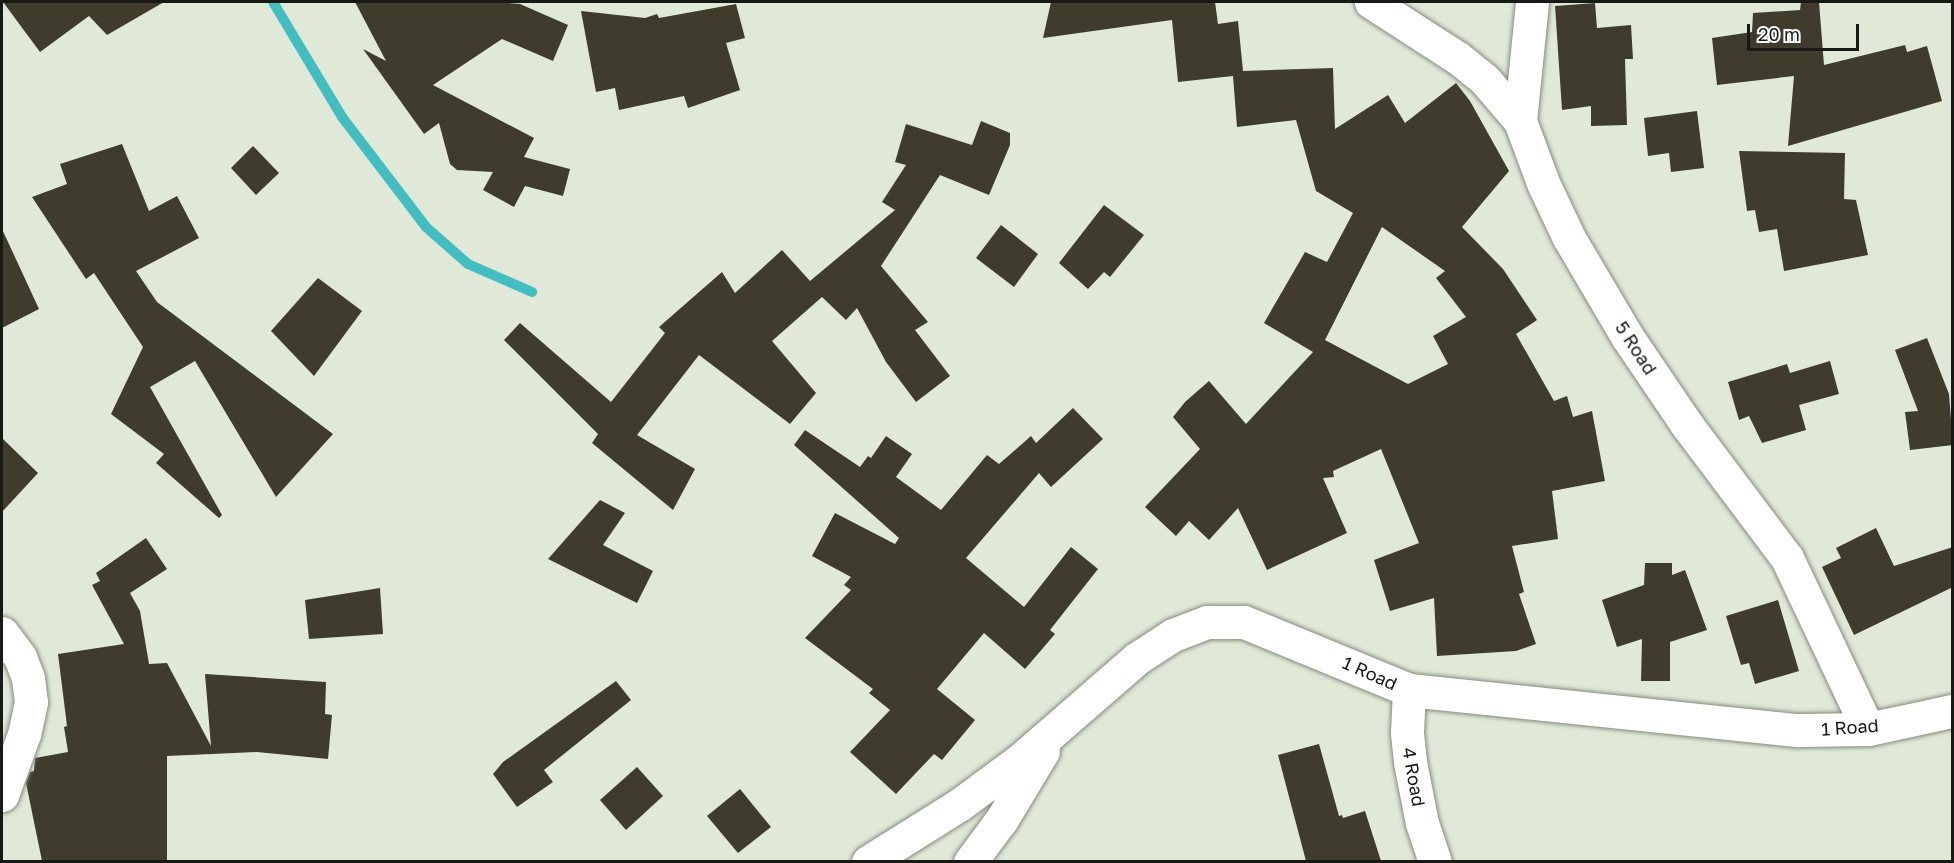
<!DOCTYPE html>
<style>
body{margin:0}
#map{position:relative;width:1954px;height:863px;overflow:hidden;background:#e0e9d8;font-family:"Golos Text",sans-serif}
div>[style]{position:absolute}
.stream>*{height:10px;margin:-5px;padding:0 5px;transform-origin:5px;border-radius:5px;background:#42bec0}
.building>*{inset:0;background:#3f3c2e}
.roads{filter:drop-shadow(0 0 2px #848c7d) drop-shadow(0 0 2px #848c7d)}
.minor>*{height:33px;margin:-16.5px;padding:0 16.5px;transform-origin:16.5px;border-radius:16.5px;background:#fff}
span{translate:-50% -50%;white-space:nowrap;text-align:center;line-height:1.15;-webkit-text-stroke:6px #fff;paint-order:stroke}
.street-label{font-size:18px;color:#171a14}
.frame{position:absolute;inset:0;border:3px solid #171a14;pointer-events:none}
.scale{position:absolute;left:1747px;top:24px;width:112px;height:27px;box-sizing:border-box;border:3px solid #171a14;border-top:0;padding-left:8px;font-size:18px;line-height:21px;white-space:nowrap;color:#171a14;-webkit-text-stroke:4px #fff;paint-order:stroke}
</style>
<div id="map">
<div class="stream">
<i style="left:273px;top:2px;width:134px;rotate:59deg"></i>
<i style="left:342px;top:117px;width:138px;rotate:52.6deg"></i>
<i style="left:426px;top:227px;width:56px;rotate:41.4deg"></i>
<i style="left:468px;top:264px;width:70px;rotate:23.6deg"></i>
</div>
<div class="building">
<i style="clip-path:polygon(3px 2px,164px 2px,107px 35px,89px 16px,40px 52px)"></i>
<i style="clip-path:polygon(355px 2px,498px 2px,520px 4px,568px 25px,553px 61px,502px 39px,433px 85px,534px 138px,524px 157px,570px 169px,563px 196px,525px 186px,514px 207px,483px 190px,493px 172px,457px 170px,450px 164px,439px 123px,424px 134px,363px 49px,386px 61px)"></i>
<i style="clip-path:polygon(evenodd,1051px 2px,1215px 2px,1218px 24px,1238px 21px,1243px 71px,1333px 68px,1335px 129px,1388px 95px,1405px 123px,1456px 83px,1470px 101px,1509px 171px,1462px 227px,1503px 269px,1537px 320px,1516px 334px,1554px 401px,1567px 396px,1573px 417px,1592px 411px,1605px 481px,1552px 491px,1558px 539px,1512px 546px,1524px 592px,1519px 594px,1536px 644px,1516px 651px,1437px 656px,1434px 598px,1390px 611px,1374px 560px,1419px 543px,1381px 449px,1333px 471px,1334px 477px,1323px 478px,1347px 533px,1267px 570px,1238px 508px,1209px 540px,1189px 521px,1176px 536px,1145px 507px,1200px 449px,1173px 417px,1185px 402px,1209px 381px,1246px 424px,1313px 352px,1264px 323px,1305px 252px,1327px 262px,1353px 213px,1316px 191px,1296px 120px,1237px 127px,1233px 76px,1178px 82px,1172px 20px,1043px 38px,1051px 2px,1382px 227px,1445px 271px,1436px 278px,1466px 317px,1433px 336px,1448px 364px,1408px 384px,1325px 340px,1382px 227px)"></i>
<i style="clip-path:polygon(1801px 2px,1819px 2px,1824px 65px,1905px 45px,1907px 52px,1927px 46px,1942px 101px,1788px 146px,1794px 76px,1717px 85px,1712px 38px,1752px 32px,1753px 13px,1800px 10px)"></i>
<i style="clip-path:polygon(1595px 3px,1597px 28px,1631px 25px,1633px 59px,1625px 59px,1627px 125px,1591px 126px,1591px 106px,1562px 110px,1555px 6px)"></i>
<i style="clip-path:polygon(736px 4px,745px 38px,726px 43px,740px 90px,688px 108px,684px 96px,619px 110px,615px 88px,596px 92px,581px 11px,645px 18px,657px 14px,659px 18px)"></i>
<i style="clip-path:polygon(1697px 111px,1704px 168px,1671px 172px,1669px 153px,1648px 156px,1644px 118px)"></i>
<i style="clip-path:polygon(981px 121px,1010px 133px,1010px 145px,989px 195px,940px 175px,881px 266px,928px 322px,915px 330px,950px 376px,916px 402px,886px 362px,857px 308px,846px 320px,822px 297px,772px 341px,816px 393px,790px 424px,699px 355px,637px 435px,695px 469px,673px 510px,592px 443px,598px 434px,504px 340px,520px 323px,611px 402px,665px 333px,659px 327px,722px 272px,735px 293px,782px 250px,810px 281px,895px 210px,882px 202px,906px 165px,895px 162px,906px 124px,972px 145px)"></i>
<i style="clip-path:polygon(122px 144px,149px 211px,177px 196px,199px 238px,136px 271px,157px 302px,333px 434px,276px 497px,195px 361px,150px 387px,222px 515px,219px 518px,156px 463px,164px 454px,111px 414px,143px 347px,94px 273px,86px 279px,32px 197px,67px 184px,60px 164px)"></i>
<i style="clip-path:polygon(253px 146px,279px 173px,256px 195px,231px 168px)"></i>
<i style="clip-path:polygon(1739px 151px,1845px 153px,1844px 199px,1856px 200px,1868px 255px,1784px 271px,1777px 229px,1759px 232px,1755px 210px,1747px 211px)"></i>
<i style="clip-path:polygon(1104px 205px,1144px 235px,1110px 277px,1104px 272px,1088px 289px,1059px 263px)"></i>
<i style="clip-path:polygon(1001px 225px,1038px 254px,1014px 287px,976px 258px)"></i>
<i style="clip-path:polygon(2px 229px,39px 309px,2px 328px)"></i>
<i style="clip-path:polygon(318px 278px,362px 311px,314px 376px,271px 331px)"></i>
<i style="clip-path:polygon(1927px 338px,1949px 394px,1953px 445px,1910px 450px,1905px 412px,1918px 411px,1895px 350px)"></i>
<i style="clip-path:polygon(1830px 361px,1839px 394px,1799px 405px,1806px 430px,1762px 443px,1749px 416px,1739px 420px,1728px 382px,1787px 364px,1790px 373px)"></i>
<i style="clip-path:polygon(1073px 408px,1103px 439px,1051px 487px,1039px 473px,966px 558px,1024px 607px,1071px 547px,1098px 569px,1050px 630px,1055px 634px,1025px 669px,984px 633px,937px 689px,975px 720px,942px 760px,934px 754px,896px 794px,850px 752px,890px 710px,869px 693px,873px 689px,805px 638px,851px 590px,844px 585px,851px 577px,812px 556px,835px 513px,895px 544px,899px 538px,794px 445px,805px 430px,860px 467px,868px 456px,871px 458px,886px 436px,912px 454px,896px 477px,941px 510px,987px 455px,999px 464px,1031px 436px,1036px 443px)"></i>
<i style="clip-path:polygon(2px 438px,38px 473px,2px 512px)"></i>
<i style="clip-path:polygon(600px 500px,625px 513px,603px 545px,653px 571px,637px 603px,548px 559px)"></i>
<i style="clip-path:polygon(1876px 528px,1894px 566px,1953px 547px,1953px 587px,1854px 635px,1822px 567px,1841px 558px,1836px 548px)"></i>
<i style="clip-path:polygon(146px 538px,167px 569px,130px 593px,140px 611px,149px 664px,167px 663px,211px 746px,205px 674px,326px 682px,325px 714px,332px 715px,328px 759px,257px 752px,167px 756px,167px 861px,42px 861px,26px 783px,30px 772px,34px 771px,35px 758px,68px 752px,64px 727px,67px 726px,58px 654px,124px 644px,92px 585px,100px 581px,96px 573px)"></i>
<i style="clip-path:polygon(1645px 563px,1672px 563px,1672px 575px,1685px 570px,1707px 630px,1670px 642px,1670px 681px,1641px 681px,1642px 639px,1617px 647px,1602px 600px,1644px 585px)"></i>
<i style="clip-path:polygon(380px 588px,383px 634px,309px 639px,305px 600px)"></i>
<i style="clip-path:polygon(1778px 600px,1799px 671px,1755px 684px,1749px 663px,1741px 665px,1726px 616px)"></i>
<i style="clip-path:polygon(616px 681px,631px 700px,544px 770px,553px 782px,517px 807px,493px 774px,503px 762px)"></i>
<i style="clip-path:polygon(1319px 744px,1339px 816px,1342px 815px,1343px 818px,1365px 811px,1381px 861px,1306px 861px,1278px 755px)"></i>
<i style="clip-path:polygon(637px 767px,663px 796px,626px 830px,600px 800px)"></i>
<i style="clip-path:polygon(740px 789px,771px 827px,738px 853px,707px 816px)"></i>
</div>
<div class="roads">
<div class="minor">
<i style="left:1371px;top:2px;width:103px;rotate:32.8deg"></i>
<i style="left:1458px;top:58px;width:35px;rotate:39deg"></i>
<i style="left:1485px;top:80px;width:54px;rotate:49.5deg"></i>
<i style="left:1520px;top:121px;width:66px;rotate:69.6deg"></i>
<i style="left:1543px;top:183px;width:61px;rotate:64.7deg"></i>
<i style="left:1569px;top:238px;width:116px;rotate:59.5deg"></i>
<i style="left:1628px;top:338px;width:105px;rotate:55.9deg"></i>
<i style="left:1687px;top:425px;width:166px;rotate:53.1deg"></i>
<i style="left:1787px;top:558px;width:189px;rotate:64.7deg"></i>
<i style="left:1520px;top:121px;width:120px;rotate:-84.2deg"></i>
<i style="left:2px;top:633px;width:30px;rotate:53deg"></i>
<i style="left:20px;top:657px;width:22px;rotate:69deg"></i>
<i style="left:28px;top:678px;width:24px;rotate:83deg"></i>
<i style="left:31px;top:702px;width:33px;rotate:102deg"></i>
<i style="left:24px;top:734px;width:65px;rotate:109.8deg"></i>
<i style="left:1409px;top:690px;width:43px;rotate:92.7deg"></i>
<i style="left:1407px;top:733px;width:29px;rotate:84deg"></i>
<i style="left:1410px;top:762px;width:62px;rotate:78.9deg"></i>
<i style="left:1422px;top:823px;width:41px;rotate:71.6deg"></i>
<i style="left:868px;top:862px;width:107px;rotate:-32.1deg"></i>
<i style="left:959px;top:805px;width:76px;rotate:-36.4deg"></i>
<i style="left:1020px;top:760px;width:154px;rotate:-41deg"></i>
<i style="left:1136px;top:659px;width:44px;rotate:-33deg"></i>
<i style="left:1173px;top:635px;width:36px;rotate:-21deg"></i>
<i style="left:1207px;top:622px;width:37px"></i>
<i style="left:1244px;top:622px;width:178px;rotate:22.4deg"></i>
<i style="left:1409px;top:690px;width:392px;rotate:5.9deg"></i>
<i style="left:1799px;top:730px;width:69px;rotate:-0.8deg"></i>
<i style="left:1868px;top:729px;width:86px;rotate:-12.1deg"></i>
<i style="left:970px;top:862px;width:54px;rotate:-53.3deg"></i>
<i style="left:1002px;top:819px;width:79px;rotate:-58.9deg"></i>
</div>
</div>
<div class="street-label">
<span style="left:1636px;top:348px;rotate:57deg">5 Road</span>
<span style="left:1370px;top:673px;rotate:24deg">1 Road</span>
<span style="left:1850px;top:727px;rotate:-4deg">1 Road</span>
<span style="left:1414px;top:777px;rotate:80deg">4 Road</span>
</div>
<div class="frame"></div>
<div class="scale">20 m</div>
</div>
